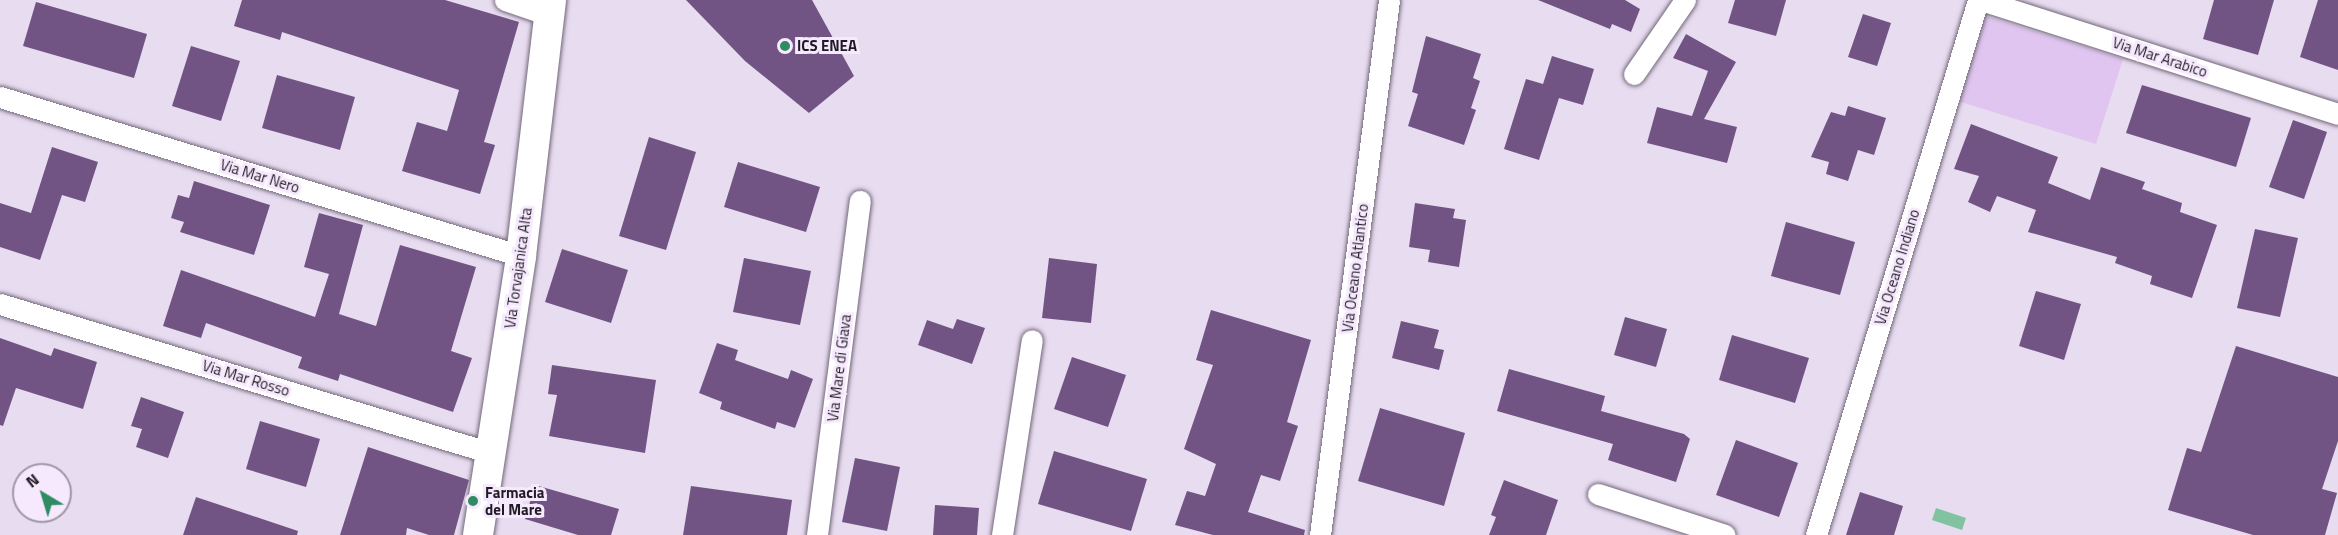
<!DOCTYPE html>
<style>
body{margin:0}
#map{position:relative;width:2338px;height:535px;overflow:hidden;background:#e8dcf1;font-family:"Titillium Web",sans-serif}
div>[style]{position:absolute}
.green>*{inset:0;background:#dfc5ef}
.water>*{inset:0;background:#81c3a0}
.building>*{inset:0;background:#725484}
.roads{filter:drop-shadow(0 0 2px #726779) drop-shadow(0 0 2px #726779)}
.street>*{height:21px;margin:-10.5px;padding:0 10.5px;transform-origin:10.5px;border-radius:10.5px;background:#fff}
.secondary>*{height:30px;margin:-15px;padding:0 15px;transform-origin:15px;border-radius:15px;background:#fff}
.dots>*{width:16px;height:16px;translate:-50% -50%;box-sizing:border-box;border:3px solid #f6e9fe;border-radius:50%}
span{translate:-50% -50%;white-space:nowrap;text-align:center;line-height:1.15;-webkit-text-stroke:6px #f6e9fe;paint-order:stroke}
.poi-label{font-size:15px;color:#1f1b22;font-weight:700}
.left{translate:0 -50%;text-align:left}
.street-label{font-size:15px;color:#1f1b22}
.north{position:absolute;left:12px;top:463px;width:60px;height:60px;box-sizing:border-box;background:#f6e9fe;border:2px solid #a097a6;border-radius:50%;rotate:322deg;font-size:16px;font-weight:700;line-height:24px;text-align:center;color:#1f1b22}
.north::after{content:'';display:block;margin:auto;width:21px;height:27px;background:#2f8b62;clip-path:polygon(50% 0,100% 100%,50% 72%,0 100%)}
</style>
<div id="map">
<div class="green">
<i style="clip-path:polygon(1985px 16px,2123px 59px,2096px 144px,1958px 101px)"></i>
</div>
<div class="water">
<i style="clip-path:polygon(1936px 508px,1966px 518px,1962px 530px,1932px 520px)"></i>
</div>
<div class="building">
<i style="clip-path:polygon(242px 0,445px 0,519px 22px,484px 142px,495px 145px,480px 194px,402px 171px,417px 122px,447px 131px,459px 90px,282px 32px,280px 40px,234px 26px)"></i>
<i style="clip-path:polygon(686px 0,812px 0,854px 76px,809px 113px,745px 61px)"></i>
<i style="clip-path:polygon(1538px 0,1625px 0,1640px 9px,1631px 32px,1612px 24px,1610px 29px)"></i>
<i style="clip-path:polygon(1735px 0,1786px 0,1776px 36px,1728px 23px)"></i>
<i style="clip-path:polygon(2214px 0,2274px 0,2258px 55px,2203px 39px)"></i>
<i style="clip-path:polygon(2318px 0,2338px 0,2338px 70px,2300px 57px)"></i>
<i style="clip-path:polygon(36px 2px,147px 34px,134px 78px,23px 46px)"></i>
<i style="clip-path:polygon(1863px 14px,1891px 23px,1877px 66px,1848px 57px)"></i>
<i style="clip-path:polygon(1686px 34px,1736px 62px,1704px 119px,1737px 127px,1727px 163px,1647px 143px,1657px 107px,1692px 116px,1708px 71px,1673px 58px)"></i>
<i style="clip-path:polygon(1426px 36px,1481px 54px,1473px 78px,1480px 81px,1471px 108px,1476px 110px,1464px 145px,1408px 126px,1418px 94px,1412px 92px)"></i>
<i style="clip-path:polygon(191px 46px,240px 61px,221px 121px,172px 106px)"></i>
<i style="clip-path:polygon(1552px 56px,1594px 69px,1583px 105px,1559px 98px,1539px 160px,1504px 149px,1526px 79px,1543px 84px)"></i>
<i style="clip-path:polygon(277px 75px,355px 97px,340px 150px,262px 128px)"></i>
<i style="clip-path:polygon(2142px 85px,2251px 118px,2236px 167px,2126px 133px)"></i>
<i style="clip-path:polygon(1848px 106px,1886px 118px,1874px 155px,1858px 150px,1848px 181px,1826px 174px,1829px 162px,1811px 157px,1831px 112px,1845px 116px)"></i>
<i style="clip-path:polygon(2293px 120px,2327px 132px,2304px 199px,2269px 187px)"></i>
<i style="clip-path:polygon(1971px 124px,2058px 157px,2048px 183px,2090px 200px,2101px 167px,2145px 182px,2142px 189px,2182px 203px,2180px 212px,2217px 225px,2192px 298px,2150px 284px,2152px 276px,2115px 263px,2117px 257px,2028px 232px,2036px 210px,1997px 196px,1990px 212px,1968px 202px,1979px 176px,1954px 169px)"></i>
<i style="clip-path:polygon(649px 137px,696px 152px,666px 250px,619px 236px)"></i>
<i style="clip-path:polygon(52px 147px,98px 162px,85px 202px,62px 195px,40px 260px,0 247px,0 203px,31px 213px)"></i>
<i style="clip-path:polygon(738px 162px,820px 187px,806px 232px,724px 207px)"></i>
<i style="clip-path:polygon(194px 181px,270px 205px,254px 255px,180px 232px,184px 222px,171px 218px,178px 195px,189px 198px)"></i>
<i style="clip-path:polygon(1415px 203px,1455px 209px,1453px 218px,1466px 220px,1459px 267px,1428px 262px,1430px 250px,1409px 247px)"></i>
<i style="clip-path:polygon(319px 213px,363px 225px,339px 314px,376px 326px,400px 245px,476px 267px,451px 351px,472px 358px,453px 412px,340px 374px,338px 381px,298px 368px,302px 357px,206px 323px,201px 338px,163px 326px,181px 270px,315px 317px,329px 274px,304px 267px)"></i>
<i style="clip-path:polygon(1786px 222px,1855px 242px,1840px 295px,1771px 276px)"></i>
<i style="clip-path:polygon(2255px 229px,2298px 238px,2280px 317px,2237px 308px)"></i>
<i style="clip-path:polygon(562px 249px,628px 270px,611px 323px,545px 302px)"></i>
<i style="clip-path:polygon(744px 258px,811px 271px,800px 325px,733px 312px)"></i>
<i style="clip-path:polygon(1049px 258px,1097px 264px,1091px 323px,1042px 318px)"></i>
<i style="clip-path:polygon(2036px 291px,2081px 304px,2064px 360px,2019px 346px)"></i>
<i style="clip-path:polygon(1211px 310px,1311px 340px,1287px 422px,1298px 426px,1280px 481px,1261px 475px,1248px 512px,1305px 530px,1304px 535px,1213px 535px,1175px 525px,1187px 491px,1205px 496px,1216px 464px,1184px 449px,1213px 365px,1196px 360px)"></i>
<i style="clip-path:polygon(1625px 317px,1667px 329px,1656px 367px,1614px 355px)"></i>
<i style="clip-path:polygon(957px 319px,985px 328px,972px 364px,918px 345px,927px 320px,953px 329px)"></i>
<i style="clip-path:polygon(1401px 321px,1439px 330px,1434px 348px,1444px 350px,1439px 370px,1392px 358px)"></i>
<i style="clip-path:polygon(1732px 335px,1809px 358px,1795px 403px,1719px 380px)"></i>
<i style="clip-path:polygon(0 338px,51px 356px,54px 348px,97px 362px,83px 409px,16px 388px,3px 426px,0 425px)"></i>
<i style="clip-path:polygon(717px 343px,738px 350px,735px 360px,788px 379px,791px 370px,813px 379px,795px 428px,777px 422px,775px 429px,720px 409px,722px 402px,699px 393px)"></i>
<i style="clip-path:polygon(2236px 346px,2338px 377px,2338px 441px,2322px 489px,2337px 493px,2325px 535px,2253px 535px,2168px 510px,2187px 448px,2201px 452px)"></i>
<i style="clip-path:polygon(1072px 357px,1126px 375px,1108px 427px,1054px 409px)"></i>
<i style="clip-path:polygon(552px 365px,656px 380px,645px 453px,549px 436px,557px 395px,548px 394px)"></i>
<i style="clip-path:polygon(1509px 369px,1605px 396px,1601px 411px,1684px 434px,1690px 439px,1676px 482px,1608px 460px,1613px 444px,1497px 411px)"></i>
<i style="clip-path:polygon(141px 397px,184px 412px,168px 458px,136px 447px,142px 429px,131px 426px)"></i>
<i style="clip-path:polygon(1380px 408px,1465px 433px,1444px 506px,1358px 481px)"></i>
<i style="clip-path:polygon(260px 421px,320px 439px,306px 487px,246px 469px)"></i>
<i style="clip-path:polygon(1736px 440px,1798px 463px,1779px 517px,1716px 495px)"></i>
<i style="clip-path:polygon(368px 447px,469px 480px,454px 535px,429px 535px,407px 528px,406px 535px,340px 535px)"></i>
<i style="clip-path:polygon(1054px 451px,1147px 479px,1131px 531px,1038px 504px)"></i>
<i style="clip-path:polygon(855px 458px,900px 467px,887px 531px,842px 522px)"></i>
<i style="clip-path:polygon(1504px 480px,1558px 500px,1546px 535px,1489px 535px,1496px 517px,1491px 515px)"></i>
<i style="clip-path:polygon(535px 485px,619px 509px,611px 535px,578px 535px,525px 519px)"></i>
<i style="clip-path:polygon(691px 486px,792px 500px,787px 535px,683px 535px)"></i>
<i style="clip-path:polygon(1860px 492px,1903px 506px,1894px 535px,1846px 535px)"></i>
<i style="clip-path:polygon(196px 497px,298px 531px,297px 535px,183px 535px)"></i>
<i style="clip-path:polygon(935px 505px,979px 508px,977px 535px,933px 535px)"></i>
</div>
<div class="roads">
<div class="street">
<i style="left:505px;top:0;width:46px;rotate:18.8deg"></i>
<i style="left:1981px;top:0;width:375px;rotate:17.7deg"></i>
<i style="left:1634px;top:74px;width:90px;rotate:-55.4deg"></i>
<i style="left:0;top:97px;width:545px;rotate:16.97deg"></i>
<i style="left:0;top:304px;width:513px;rotate:16.88deg"></i>
<i style="left:1598px;top:494px;width:133px;rotate:17.9deg"></i>
<i style="left:817px;top:535px;width:337px;rotate:-82.7deg"></i>
<i style="left:1002px;top:535px;width:197px;rotate:-81.3deg"></i>
<i style="left:1320px;top:535px;width:539px;rotate:-82.65deg"></i>
<i style="left:1816px;top:535px;width:559px;rotate:-73.15deg"></i>
</div>
<div class="secondary">
<i style="left:478px;top:535px;width:282px;rotate:-81.2deg"></i>
<i style="left:521px;top:256px;width:258px;rotate:-83.3deg"></i>
</div>
</div>
<div class="dots">
<i style="left:785px;top:46px;background:#2f8b62"></i>
<i style="left:473px;top:501px;background:#2f8b62"></i>
</div>
<div class="poi-label">
<span class="left" style="left:797px;top:46px">ICS ENEA</span>
<span class="left" style="left:485px;top:501px">Farmacia<br>del Mare</span>
</div>
<div class="street-label">
<span style="left:2160px;top:57px;rotate:18deg">Via Mar Arabico</span>
<span style="left:260px;top:176px;rotate:17deg">Via Mar Nero</span>
<span style="left:1897px;top:267px;rotate:-73deg">Via Oceano Indiano</span>
<span style="left:518px;top:268px;rotate:-82deg">Via Torvajanica Alta</span>
<span style="left:1355px;top:268px;rotate:-83deg">Via Oceano Atlantico</span>
<span style="left:839px;top:368px;rotate:-83deg">Via Mare di Giava</span>
<span style="left:246px;top:378px;rotate:17deg">Via Mar Rosso</span>
</div>
<div class="north">N</div>
</div>
